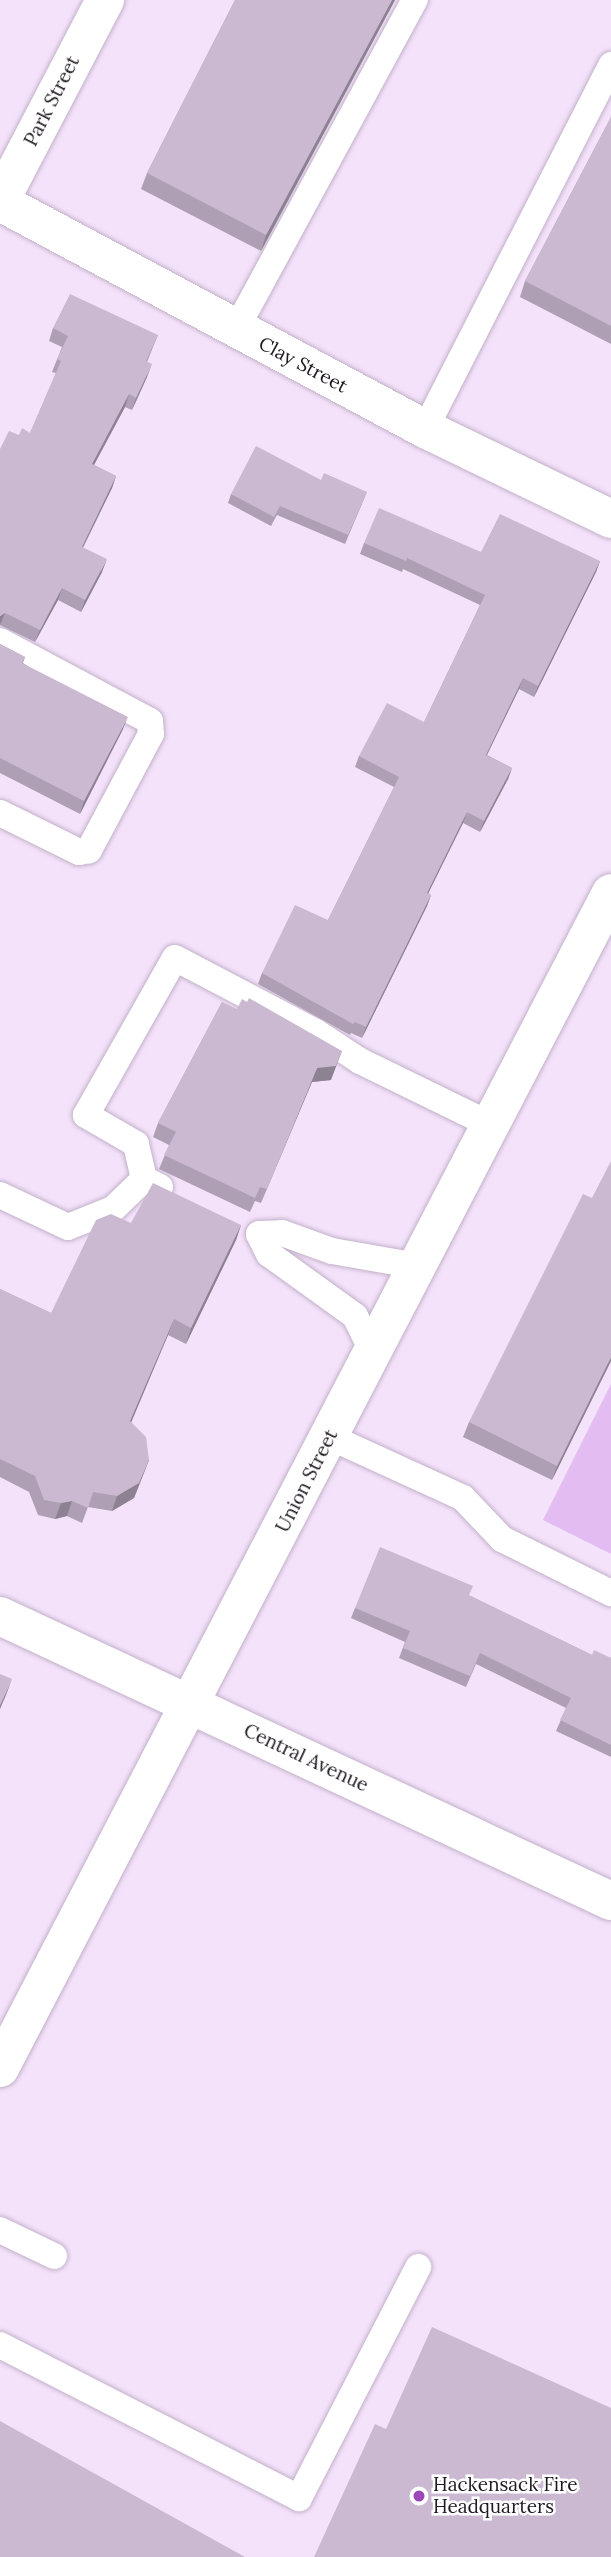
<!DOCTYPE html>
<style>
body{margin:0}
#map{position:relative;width:611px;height:2557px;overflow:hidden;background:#f4e2fb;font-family:Lora,serif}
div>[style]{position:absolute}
.green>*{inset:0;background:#e3bcf2}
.roads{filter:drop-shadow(0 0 2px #c2b1c9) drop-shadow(0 0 2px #c2b1c9)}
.lane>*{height:26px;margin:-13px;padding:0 13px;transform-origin:13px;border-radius:13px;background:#fff}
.street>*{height:38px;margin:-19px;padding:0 19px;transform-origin:19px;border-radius:19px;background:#fff}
.secondary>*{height:38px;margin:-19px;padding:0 19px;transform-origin:19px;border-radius:19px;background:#fff}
.wall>*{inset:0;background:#ae9fb4}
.shaded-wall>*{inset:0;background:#8d8292}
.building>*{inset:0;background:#cab9d1}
.dots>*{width:19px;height:19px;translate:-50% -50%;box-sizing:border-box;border:4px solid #fff;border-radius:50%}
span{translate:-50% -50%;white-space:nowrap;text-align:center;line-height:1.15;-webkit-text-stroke:5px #fff;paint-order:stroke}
.street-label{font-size:19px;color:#1f1922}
.poi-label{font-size:19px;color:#1f1922}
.left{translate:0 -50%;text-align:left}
</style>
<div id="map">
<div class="green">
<i style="clip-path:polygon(611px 1384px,611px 1554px,543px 1520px)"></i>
</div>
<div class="roads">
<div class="lane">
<i style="left:236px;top:329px;width:375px;rotate:-61.5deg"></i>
<i style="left:425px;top:429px;width:409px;rotate:-62.9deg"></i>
<i style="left:0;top:641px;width:170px;rotate:28.1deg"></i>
<i style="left:150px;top:721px;width:13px;rotate:86deg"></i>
<i style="left:151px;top:734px;width:132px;rotate:118.1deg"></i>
<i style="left:89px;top:850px;width:10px;rotate:169deg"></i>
<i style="left:79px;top:852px;width:88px;rotate:-153.7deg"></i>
<i style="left:144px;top:1179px;width:36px;rotate:-103deg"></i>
<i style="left:136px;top:1144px;width:58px;rotate:-149.9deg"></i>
<i style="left:86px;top:1115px;width:180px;rotate:-60.5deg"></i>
<i style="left:175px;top:958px;width:159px;rotate:27.7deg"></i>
<i style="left:316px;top:1032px;width:53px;rotate:33.4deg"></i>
<i style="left:360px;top:1061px;width:146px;rotate:26deg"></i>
<i style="left:0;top:1195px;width:75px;rotate:25.2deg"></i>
<i style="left:68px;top:1227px;width:48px;rotate:-21.8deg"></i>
<i style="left:113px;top:1209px;width:43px;rotate:-44.1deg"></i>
<i style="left:144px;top:1179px;width:18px;rotate:27deg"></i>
<i style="left:373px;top:1353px;width:41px;rotate:-115.9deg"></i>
<i style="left:355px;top:1316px;width:106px;rotate:-144.2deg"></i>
<i style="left:269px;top:1254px;width:22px;rotate:-117deg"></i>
<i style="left:259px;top:1234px;width:23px;rotate:-2deg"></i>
<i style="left:282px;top:1233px;width:53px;rotate:19.8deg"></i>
<i style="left:332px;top:1251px;width:87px;rotate:9.9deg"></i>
<i style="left:330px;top:1437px;width:146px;rotate:24.6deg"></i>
<i style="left:463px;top:1498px;width:57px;rotate:46.4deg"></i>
<i style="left:502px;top:1539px;width:122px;rotate:26.4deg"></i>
<i style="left:0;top:2230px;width:60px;rotate:25.7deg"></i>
<i style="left:0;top:2345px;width:336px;rotate:27.1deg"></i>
<i style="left:299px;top:2498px;width:260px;rotate:-62.7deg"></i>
</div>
<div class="street">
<i style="left:0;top:201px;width:227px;rotate:-62.4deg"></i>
<i style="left:0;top:202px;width:482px;rotate:28.1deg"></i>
<i style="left:425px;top:429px;width:207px;rotate:25.8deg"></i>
<i style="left:0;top:2068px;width:1324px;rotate:-62.53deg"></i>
</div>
<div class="secondary">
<i style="left:0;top:1616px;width:674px;rotate:25.01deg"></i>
</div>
</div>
<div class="wall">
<i style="clip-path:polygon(235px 0,395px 0,261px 251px,141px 189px,147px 173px)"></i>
<i style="clip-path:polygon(611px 117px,611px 344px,520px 297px,525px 281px)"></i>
<i style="clip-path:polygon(53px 328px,158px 335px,147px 362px,147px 377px,132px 410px,125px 407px,94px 465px,116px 476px,112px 488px,83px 548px,102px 572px,81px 612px,58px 600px,35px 642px,0 625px,19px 435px,30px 433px,56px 373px,52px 372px,62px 347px,49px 341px)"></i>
<i style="clip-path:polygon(321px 480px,367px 492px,345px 544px,277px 515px,271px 526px,228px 503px,231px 494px)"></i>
<i style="clip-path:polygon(364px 543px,600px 561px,596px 572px,534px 697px,519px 689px,487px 755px,512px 768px,508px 779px,480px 832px,463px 823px,428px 893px,431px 895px,427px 906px,362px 1038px,351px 1033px,350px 1035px,258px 984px,262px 973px,328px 920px,394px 787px,355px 767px,359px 756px,424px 722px,480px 605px,403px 569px,402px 572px,360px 554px)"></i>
<i style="clip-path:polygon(0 644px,25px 657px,23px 663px,123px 729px,80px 814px,0 773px)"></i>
<i style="clip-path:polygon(222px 1002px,331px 1080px,312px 1082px,261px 1203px,255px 1201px,250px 1212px,159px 1169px,169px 1145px,153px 1137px,158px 1123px)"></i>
<i style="clip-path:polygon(131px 1223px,241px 1225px,236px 1240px,186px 1344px,168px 1335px,131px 1422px,149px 1460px,134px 1498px,112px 1511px,88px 1507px,82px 1523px,67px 1516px,55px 1519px,38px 1515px,29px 1492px,0 1477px,0 1289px,51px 1313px)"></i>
<i style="clip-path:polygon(611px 1361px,552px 1480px,463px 1437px,469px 1422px)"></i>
<i style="clip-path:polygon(470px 1596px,592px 1655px,611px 1658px,611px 1757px,556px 1731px,566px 1708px,476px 1664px,466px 1687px,399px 1658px,405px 1642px,351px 1618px,355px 1608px)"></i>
</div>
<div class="shaded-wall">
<i style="clip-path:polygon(392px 0,395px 0,261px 251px,266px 235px)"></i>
<i style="clip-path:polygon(152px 364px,147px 377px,132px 410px,136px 398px)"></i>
<i style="clip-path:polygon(129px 394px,125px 407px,88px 476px,92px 464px)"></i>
<i style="clip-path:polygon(116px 476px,112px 488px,77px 559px,82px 547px)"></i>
<i style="clip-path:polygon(107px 559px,102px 572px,81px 612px,85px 600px)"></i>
<i style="clip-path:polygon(600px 561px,596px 572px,534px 697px,538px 686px)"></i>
<i style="clip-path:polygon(62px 588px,58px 600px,35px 642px,40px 630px)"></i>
<i style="clip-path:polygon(5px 613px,0 625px,0 616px)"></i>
<i style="clip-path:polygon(523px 678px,519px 689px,482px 765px,486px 755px)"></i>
<i style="clip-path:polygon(128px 717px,123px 729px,80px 814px,84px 801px)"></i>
<i style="clip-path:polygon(512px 768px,508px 779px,480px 832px,484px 821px)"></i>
<i style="clip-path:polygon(467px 812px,463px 823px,423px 904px,427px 893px)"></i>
<i style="clip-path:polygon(431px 895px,427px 906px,362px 1038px,366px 1027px)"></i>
<i style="clip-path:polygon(342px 1051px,331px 1080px,312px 1082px,261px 1203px,317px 1068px)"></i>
<i style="clip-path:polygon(241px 1225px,236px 1240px,186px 1344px,191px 1328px)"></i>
<i style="clip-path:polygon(174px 1319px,168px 1335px,125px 1437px,130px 1421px)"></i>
<i style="clip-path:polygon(611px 1357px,611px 1361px,552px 1480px,557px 1466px)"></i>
<i style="clip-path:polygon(149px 1460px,134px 1498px,112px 1511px,117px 1496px)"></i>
<i style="clip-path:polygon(72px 1501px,67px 1516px,55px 1519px,61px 1503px)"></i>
<i style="clip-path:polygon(12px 1679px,6px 1695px,0 1709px,0 1705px)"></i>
</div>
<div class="building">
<i style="clip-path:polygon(235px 0,392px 0,266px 235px,147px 173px)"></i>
<i style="clip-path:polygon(611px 117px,611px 326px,525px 281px)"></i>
<i style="clip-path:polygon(70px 294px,158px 335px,146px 361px,152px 364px,136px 398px,129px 394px,92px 464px,116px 476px,82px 547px,107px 559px,85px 600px,62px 588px,40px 630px,5px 613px,0 616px,0 449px,9px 431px,19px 435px,22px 428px,30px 433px,61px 361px,57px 359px,68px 336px,53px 328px)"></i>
<i style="clip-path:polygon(256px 446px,321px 480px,324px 473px,367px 492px,348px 535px,280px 506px,274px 517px,231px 494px)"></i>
<i style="clip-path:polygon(379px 508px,481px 552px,500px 514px,600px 561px,538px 686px,523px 678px,486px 755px,512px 768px,484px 821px,467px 812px,427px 893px,431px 895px,366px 1027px,355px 1022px,353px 1024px,262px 973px,295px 905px,328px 920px,399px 777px,359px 756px,387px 703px,424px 722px,485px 595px,407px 558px,406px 561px,364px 543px)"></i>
<i style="clip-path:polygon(0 644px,25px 657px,22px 663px,128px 717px,84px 801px,0 758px)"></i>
<i style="clip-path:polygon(249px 998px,342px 1051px,336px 1066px,317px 1068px,267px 1189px,260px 1187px,255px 1198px,164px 1155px,176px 1132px,158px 1123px,222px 1002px,237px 1009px,242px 999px,247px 1002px)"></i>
<i style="clip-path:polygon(611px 1161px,611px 1357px,557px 1466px,469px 1422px,583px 1194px,592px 1198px)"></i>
<i style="clip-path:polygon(153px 1183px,241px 1225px,191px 1328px,174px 1319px,130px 1421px,146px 1437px,149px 1460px,139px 1483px,117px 1496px,93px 1492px,88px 1508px,72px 1501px,61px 1503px,44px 1500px,35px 1476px,0 1459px,0 1289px,51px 1313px,96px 1220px,111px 1214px,131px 1223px)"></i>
<i style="clip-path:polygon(380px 1547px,473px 1586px,469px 1595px,592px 1655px,594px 1650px,611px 1658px,611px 1745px,560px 1720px,571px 1698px,480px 1653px,470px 1676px,403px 1648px,410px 1631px,355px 1608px)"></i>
<i style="clip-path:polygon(0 1674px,12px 1679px,0 1705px)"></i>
<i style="clip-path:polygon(432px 2327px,611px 2408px,611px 2557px,314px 2557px,375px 2424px,386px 2429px)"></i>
<i style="clip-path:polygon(0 2421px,245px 2557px,0 2557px)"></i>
</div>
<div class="dots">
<i style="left:419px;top:2496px;background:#9b49b9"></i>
</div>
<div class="street-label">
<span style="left:52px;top:101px;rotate:-63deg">Park Street</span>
<span style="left:303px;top:365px;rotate:28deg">Clay Street</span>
<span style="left:307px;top:1481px;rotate:-63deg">Union Street</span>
<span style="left:306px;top:1758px;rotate:25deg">Central Avenue</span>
</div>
<div class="poi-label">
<span class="left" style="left:433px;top:2496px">Hackensack Fire<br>Headquarters</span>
</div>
</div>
